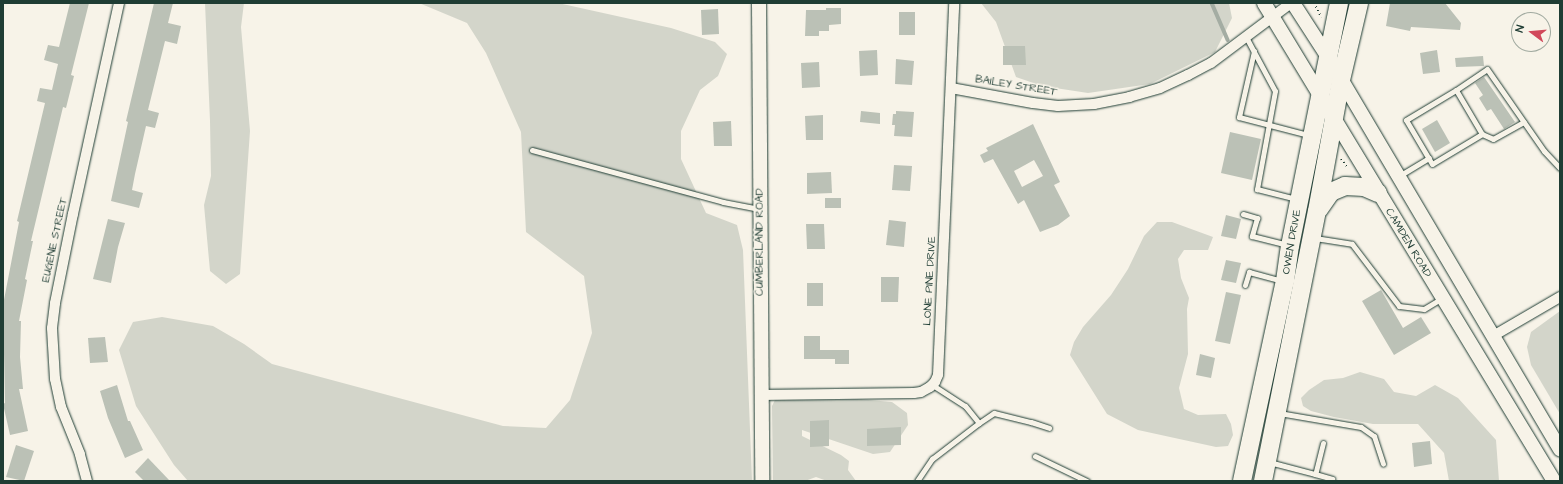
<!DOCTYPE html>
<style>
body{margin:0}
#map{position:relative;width:1563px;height:484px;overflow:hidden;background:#f7f3e8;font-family:"Architects Daughter",sans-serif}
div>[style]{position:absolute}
.green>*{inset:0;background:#d3d5ca}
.stream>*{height:3.5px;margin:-1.75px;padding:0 1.75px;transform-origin:1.75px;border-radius:1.75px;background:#a4ada3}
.building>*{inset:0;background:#bbc1b6}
.path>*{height:2px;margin-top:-1px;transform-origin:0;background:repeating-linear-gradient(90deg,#1f3d34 0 1px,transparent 0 4px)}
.roads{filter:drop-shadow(0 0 1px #1f3d34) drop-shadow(0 0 1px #1f3d34)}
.lane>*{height:5px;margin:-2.5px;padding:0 2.5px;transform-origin:2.5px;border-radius:2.5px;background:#f7f3e8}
.street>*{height:10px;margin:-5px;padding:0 5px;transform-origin:5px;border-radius:5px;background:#f7f3e8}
.secondary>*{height:14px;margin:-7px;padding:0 7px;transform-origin:7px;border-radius:7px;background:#f7f3e8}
.highway>*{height:18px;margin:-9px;padding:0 9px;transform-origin:9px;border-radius:9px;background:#f7f3e8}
span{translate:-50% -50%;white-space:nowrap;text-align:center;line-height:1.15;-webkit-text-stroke:3px #f7f3e8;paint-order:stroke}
.street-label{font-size:11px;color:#1f3d34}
.frame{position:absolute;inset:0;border:4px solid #1f3d34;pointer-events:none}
.north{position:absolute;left:1511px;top:12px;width:40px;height:40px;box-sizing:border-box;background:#f7f3e8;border:1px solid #a1aaa0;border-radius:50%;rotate:286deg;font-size:11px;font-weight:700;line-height:16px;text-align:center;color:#1f3d34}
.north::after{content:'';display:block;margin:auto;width:14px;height:18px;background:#d1495b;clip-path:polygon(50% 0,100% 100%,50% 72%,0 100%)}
</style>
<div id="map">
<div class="green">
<i style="clip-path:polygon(205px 3px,244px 3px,241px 27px,250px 131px,240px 274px,226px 284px,210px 271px,204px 205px,211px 176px,210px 121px)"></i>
<i style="clip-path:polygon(419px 3px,558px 3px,671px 28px,715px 42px,727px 54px,718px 76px,700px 90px,681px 131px,681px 159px,706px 213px,737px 225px,743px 250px,752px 481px,188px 481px,174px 465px,136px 406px,119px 350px,133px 322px,162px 317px,213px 326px,244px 344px,272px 364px,503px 426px,546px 428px,570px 400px,592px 333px,584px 276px,526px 232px,521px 132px,486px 53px,467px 23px)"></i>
<i style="clip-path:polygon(981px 3px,1229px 3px,1232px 18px,1215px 52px,1150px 84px,1088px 93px,1042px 86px,1016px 77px,996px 22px)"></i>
<i style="clip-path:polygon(1157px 222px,1172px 222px,1213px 237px,1208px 250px,1184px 250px,1178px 259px,1181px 278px,1189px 298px,1187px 309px,1188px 354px,1179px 388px,1184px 409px,1198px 415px,1226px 414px,1231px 424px,1233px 435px,1228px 446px,1216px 447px,1138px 430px,1107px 414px,1070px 355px,1074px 342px,1083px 327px,1111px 295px,1128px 269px,1144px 236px)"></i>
<i style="clip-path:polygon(1560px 311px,1560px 414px,1531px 365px,1527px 347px,1531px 332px)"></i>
<i style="clip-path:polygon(1360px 372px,1384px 379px,1394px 392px,1416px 396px,1435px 385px,1458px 398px,1496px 440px,1499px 481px,1449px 481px,1444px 453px,1418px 424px,1373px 424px,1334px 417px,1311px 411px,1303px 406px,1301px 398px,1309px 390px,1324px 380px,1343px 378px)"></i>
<i style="clip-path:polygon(857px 399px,892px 402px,907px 413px,908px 425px,890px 452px,873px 454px,802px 430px,802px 436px,841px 455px,849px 461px,848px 470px,856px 481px,827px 481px,816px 477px,805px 481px,773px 481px,772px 406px,775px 400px)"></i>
</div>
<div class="stream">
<i style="left:1212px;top:3px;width:40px;rotate:66.6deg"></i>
</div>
<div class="building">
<i style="clip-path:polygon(70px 3px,89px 3px,71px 75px,74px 76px,66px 108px,63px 107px,31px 241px,33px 241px,25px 279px,27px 280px,19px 321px,21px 321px,20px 357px,23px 389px,19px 389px,28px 431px,10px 435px,3px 404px,5px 403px,3px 305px,19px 222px,17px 221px,45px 103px,37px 101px,40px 88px,52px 90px,58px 64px,44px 60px,48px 45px,59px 47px)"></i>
<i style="clip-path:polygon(154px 3px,173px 3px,168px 23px,181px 26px,177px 44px,165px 41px,148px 110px,159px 113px,155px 128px,146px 126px,135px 174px,132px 190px,143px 193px,139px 208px,111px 201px,128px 122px,126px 121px)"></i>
<i style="clip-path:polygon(1390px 3px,1445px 3px,1461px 23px,1460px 30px,1411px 27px,1410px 31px,1386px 26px)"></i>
<i style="clip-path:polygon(826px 8px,841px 8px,841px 24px,829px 25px,829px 31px,819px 31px,819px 36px,805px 36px,806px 10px,826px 10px)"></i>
<i style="clip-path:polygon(718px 9px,719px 34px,702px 35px,701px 10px)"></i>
<i style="clip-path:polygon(899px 12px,915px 12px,915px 35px,899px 35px)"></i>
<i style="clip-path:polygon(1003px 46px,1025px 46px,1026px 65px,1003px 65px)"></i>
<i style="clip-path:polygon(877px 50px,878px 75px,860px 76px,859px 51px)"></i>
<i style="clip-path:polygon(1437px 50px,1440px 72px,1423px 74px,1420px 53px)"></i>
<i style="clip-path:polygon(1483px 56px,1484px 66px,1456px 67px,1455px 58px)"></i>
<i style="clip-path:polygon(896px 59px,914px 61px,912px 85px,895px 84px)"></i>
<i style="clip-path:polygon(819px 62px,820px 87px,802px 88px,801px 63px)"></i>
<i style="clip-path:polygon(1484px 77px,1515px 122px,1504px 129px,1491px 109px,1487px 111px,1479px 98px,1483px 95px,1475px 83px)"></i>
<i style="clip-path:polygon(861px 111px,880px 113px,880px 124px,860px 122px)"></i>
<i style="clip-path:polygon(896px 111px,914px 112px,912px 137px,894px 136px,895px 125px,892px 125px,893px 114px,896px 114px)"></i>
<i style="clip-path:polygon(823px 115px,823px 140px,806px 140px,805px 116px)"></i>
<i style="clip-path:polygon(1437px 120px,1450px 143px,1435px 152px,1422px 129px)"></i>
<i style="clip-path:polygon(731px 121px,732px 146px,714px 146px,713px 122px)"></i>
<i style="clip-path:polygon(evenodd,1033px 124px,1060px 182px,1054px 185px,1070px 216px,1058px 225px,1040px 232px,1024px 200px,1018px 204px,993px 159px,984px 163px,980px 155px,988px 151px,986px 148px,1033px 124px,1034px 160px,1043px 176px,1022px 187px,1014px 171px,1034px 160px)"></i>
<i style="clip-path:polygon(1230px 132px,1261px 139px,1252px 180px,1221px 173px)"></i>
<i style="clip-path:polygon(894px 165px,912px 166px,910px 191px,892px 190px)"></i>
<i style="clip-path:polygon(831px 172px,832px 193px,807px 194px,807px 173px)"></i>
<i style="clip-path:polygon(825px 198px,841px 198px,841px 208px,825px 208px)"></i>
<i style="clip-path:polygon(1226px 215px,1241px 219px,1236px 239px,1221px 236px)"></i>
<i style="clip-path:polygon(108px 219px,125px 223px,118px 247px,111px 283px,93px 279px)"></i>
<i style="clip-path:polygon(889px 220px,906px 222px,904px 247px,886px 245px)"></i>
<i style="clip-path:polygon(806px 224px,824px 224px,825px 249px,807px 249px)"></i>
<i style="clip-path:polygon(1226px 260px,1241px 263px,1236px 283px,1221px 280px)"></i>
<i style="clip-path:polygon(881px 277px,899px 277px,898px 302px,881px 302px)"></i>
<i style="clip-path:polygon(807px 283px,823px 283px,823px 306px,807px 306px)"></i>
<i style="clip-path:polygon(1381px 290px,1403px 328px,1421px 317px,1431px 333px,1394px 355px,1362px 301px)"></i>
<i style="clip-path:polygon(1226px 292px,1241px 295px,1230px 344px,1215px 341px)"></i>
<i style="clip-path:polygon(804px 336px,820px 336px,820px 350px,849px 350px,849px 364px,835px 364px,835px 359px,804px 359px)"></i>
<i style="clip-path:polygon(105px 337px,108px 362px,90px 363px,88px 338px)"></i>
<i style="clip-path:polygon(1200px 354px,1215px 358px,1211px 378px,1196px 375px)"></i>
<i style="clip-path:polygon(117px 385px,128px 421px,130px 421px,143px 450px,125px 458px,108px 418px,100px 391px)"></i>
<i style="clip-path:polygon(829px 420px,829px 446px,810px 447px,810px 421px)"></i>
<i style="clip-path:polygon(901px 427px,901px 445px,867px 446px,867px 429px)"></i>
<i style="clip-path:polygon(1430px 441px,1432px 464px,1414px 467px,1412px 443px)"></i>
<i style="clip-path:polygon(16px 445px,34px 451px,24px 481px,6px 477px)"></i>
<i style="clip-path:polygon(148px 458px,170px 481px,144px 481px,135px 472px)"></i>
</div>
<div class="path">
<i style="left:1314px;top:3px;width:16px;rotate:63deg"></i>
<i style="left:1341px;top:159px;width:11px;rotate:52deg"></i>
</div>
<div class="roads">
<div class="lane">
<i style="left:1246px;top:37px;width:61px;rotate:61.8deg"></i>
<i style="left:1275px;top:91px;width:100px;rotate:100.4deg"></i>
<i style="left:1257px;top:189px;width:40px;rotate:14.4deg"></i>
<i style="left:1254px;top:51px;width:68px;rotate:102.8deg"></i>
<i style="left:1239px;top:117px;width:71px;rotate:14.6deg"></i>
<i style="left:1456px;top:90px;width:51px;rotate:59.4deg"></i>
<i style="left:1482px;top:134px;width:58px;rotate:149deg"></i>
<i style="left:1432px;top:164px;width:51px;rotate:-120.6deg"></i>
<i style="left:1406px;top:120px;width:58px;rotate:-31deg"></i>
<i style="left:1456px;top:90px;width:37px;rotate:-34deg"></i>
<i style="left:1487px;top:69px;width:100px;rotate:55.2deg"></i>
<i style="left:1544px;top:151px;width:23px;rotate:47deg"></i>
<i style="left:1482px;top:134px;width:12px;rotate:24deg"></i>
<i style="left:1493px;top:139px;width:35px;rotate:-29deg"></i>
<i style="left:532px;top:150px;width:198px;rotate:15.2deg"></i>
<i style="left:723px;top:202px;width:37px;rotate:11deg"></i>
<i style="left:1399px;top:176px;width:35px;rotate:-31deg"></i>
<i style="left:1243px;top:214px;width:15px;rotate:16deg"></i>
<i style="left:1257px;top:218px;width:19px;rotate:106deg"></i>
<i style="left:1252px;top:236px;width:36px;rotate:14deg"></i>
<i style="left:1315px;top:238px;width:37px;rotate:9deg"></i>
<i style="left:1352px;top:244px;width:78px;rotate:52.8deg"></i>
<i style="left:1399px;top:306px;width:25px;rotate:7deg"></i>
<i style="left:1424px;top:309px;width:21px;rotate:-31deg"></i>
<i style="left:1245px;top:285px;width:14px;rotate:-73deg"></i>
<i style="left:1249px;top:272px;width:35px;rotate:15deg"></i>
<i style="left:1279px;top:413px;width:83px;rotate:9.7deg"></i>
<i style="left:1361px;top:427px;width:16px;rotate:35deg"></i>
<i style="left:1374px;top:436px;width:29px;rotate:72deg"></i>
<i style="left:979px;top:423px;width:18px;rotate:-34deg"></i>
<i style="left:994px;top:413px;width:38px;rotate:14deg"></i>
<i style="left:1031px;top:422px;width:19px;rotate:18deg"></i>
<i style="left:1323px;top:443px;width:32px;rotate:104deg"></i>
<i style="left:1315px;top:474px;width:18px;rotate:16deg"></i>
<i style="left:1332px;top:479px;width:2px;rotate:90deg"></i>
<i style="left:1035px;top:456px;width:58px;rotate:25.7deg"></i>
<i style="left:1269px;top:462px;width:48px;rotate:14.6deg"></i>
<i style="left:917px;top:481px;width:27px;rotate:-56deg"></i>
<i style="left:932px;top:459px;width:59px;rotate:-37.5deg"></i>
<i style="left:979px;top:423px;width:22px;rotate:-129deg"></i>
<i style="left:965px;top:406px;width:38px;rotate:-147deg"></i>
</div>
<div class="street">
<i style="left:951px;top:88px;width:83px;rotate:10.4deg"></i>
<i style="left:1033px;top:103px;width:25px;rotate:7deg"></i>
<i style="left:1058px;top:106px;width:36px;rotate:-3deg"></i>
<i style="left:1094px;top:104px;width:36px;rotate:-11deg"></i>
<i style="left:1129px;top:97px;width:32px;rotate:-16deg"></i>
<i style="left:1160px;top:88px;width:31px;rotate:-25deg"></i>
<i style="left:1188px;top:75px;width:26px;rotate:-28deg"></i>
<i style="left:1211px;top:63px;width:100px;rotate:-36.9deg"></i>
<i style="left:1493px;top:336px;width:78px;rotate:-30.2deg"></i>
<i style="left:760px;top:395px;width:154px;rotate:-0.7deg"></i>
<i style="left:914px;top:393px;width:7px;rotate:-8deg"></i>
<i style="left:921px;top:392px;width:10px;rotate:-29deg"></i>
<i style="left:930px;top:387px;width:7px;rotate:-45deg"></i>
<i style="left:935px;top:382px;width:8px;rotate:-67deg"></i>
<i style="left:938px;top:375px;width:372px;rotate:-87.5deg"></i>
<i style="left:87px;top:481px;width:28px;rotate:-105deg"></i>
<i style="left:80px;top:454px;width:51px;rotate:-112deg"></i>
<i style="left:61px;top:407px;width:29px;rotate:-102deg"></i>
<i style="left:55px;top:379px;width:51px;rotate:-93.4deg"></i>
<i style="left:52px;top:328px;width:25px;rotate:-83deg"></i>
<i style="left:55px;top:303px;width:91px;rotate:-78.6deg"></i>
<i style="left:73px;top:214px;width:216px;rotate:-77.7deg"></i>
</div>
<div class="secondary">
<i style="left:759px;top:3px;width:478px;rotate:89.6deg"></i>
<i style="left:1264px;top:3px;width:559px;rotate:58.76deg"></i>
<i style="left:1293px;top:3px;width:64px;rotate:57.1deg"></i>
<i style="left:1328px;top:57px;width:456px;rotate:59.4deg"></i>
</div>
<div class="highway">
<i style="left:1319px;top:209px;width:21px;rotate:-55deg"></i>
<i style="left:1331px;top:192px;width:15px;rotate:-23deg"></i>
<i style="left:1345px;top:186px;width:19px;rotate:3deg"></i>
<i style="left:1364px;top:187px;width:15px;rotate:23deg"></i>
<i style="left:1242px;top:481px;width:205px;rotate:-77.9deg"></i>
<i style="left:1285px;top:281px;width:35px;rotate:-82deg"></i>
<i style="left:1290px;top:246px;width:248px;rotate:-78.6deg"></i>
<i style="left:1263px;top:481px;width:275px;rotate:-78.7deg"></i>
<i style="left:1317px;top:211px;width:133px;rotate:-79.6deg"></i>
<i style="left:1341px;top:80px;width:79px;rotate:-76.8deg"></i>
</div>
</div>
<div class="street-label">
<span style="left:1016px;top:86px;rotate:9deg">BAILEY STREET</span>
<span style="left:55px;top:240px;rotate:-78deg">EUGENE STREET</span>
<span style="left:760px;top:242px;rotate:-90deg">CUMBERLAND ROAD</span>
<span style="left:1292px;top:242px;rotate:-80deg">OWEN DRIVE</span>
<span style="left:1408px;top:243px;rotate:59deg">CAMDEN ROAD</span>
<span style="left:930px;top:281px;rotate:-87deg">LONE PINE DRIVE</span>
</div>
<div class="frame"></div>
<div class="north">N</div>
</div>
